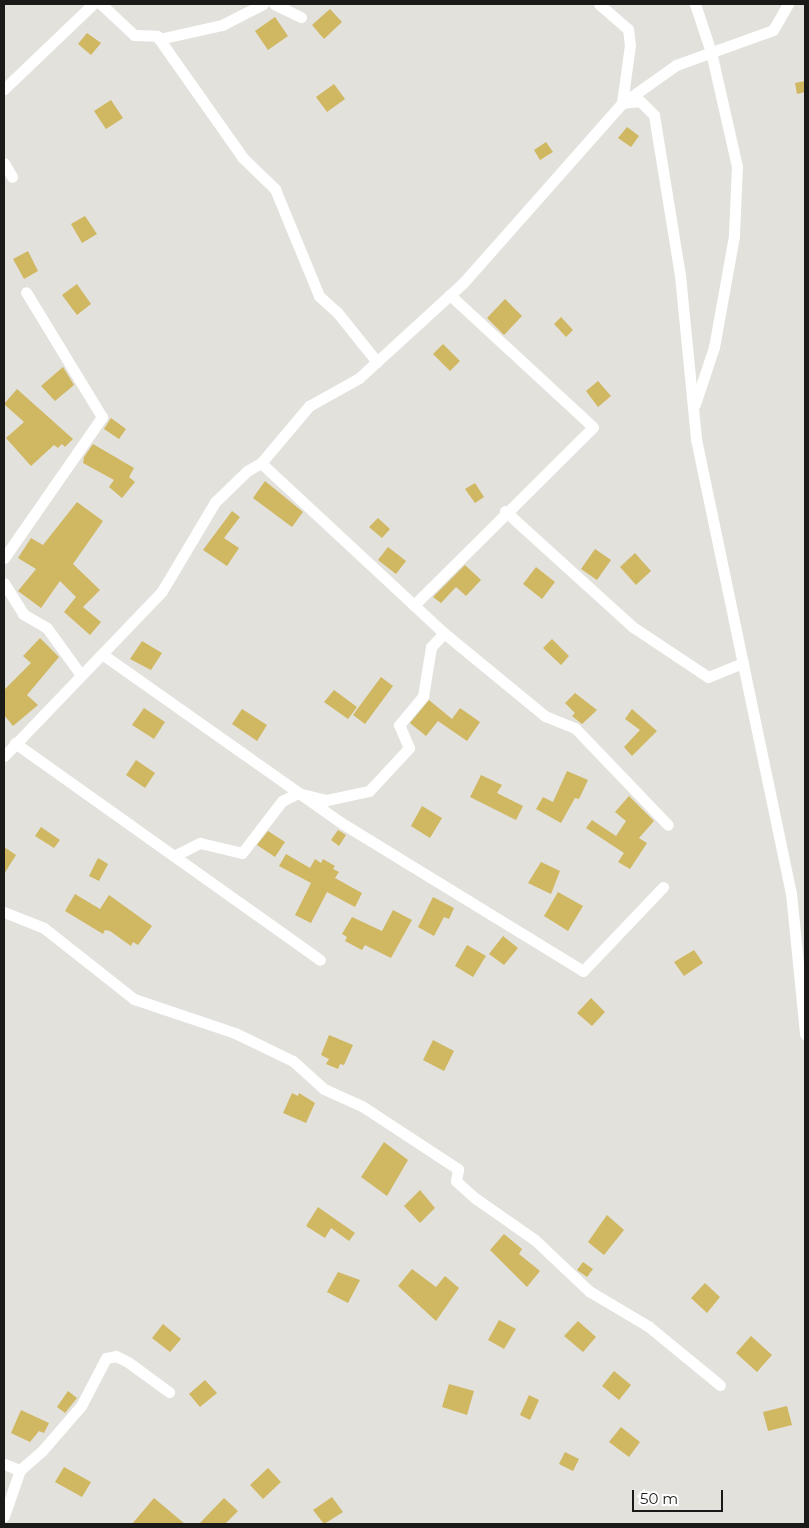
<!DOCTYPE html>
<style>
body{margin:0}
#map{position:relative;width:809px;height:1528px;overflow:hidden;background:#e2e1dc;font-family:Montserrat,sans-serif}
div>[style]{position:absolute}
.building>*{inset:0;background:#d0b761}
.minor>*{height:11px;margin:-5.5px;padding:0 5.5px;transform-origin:5.5px;border-radius:5.5px;background:#fff}
span{translate:-50% -50%;white-space:nowrap;text-align:center;line-height:1.15;-webkit-text-stroke:4px #fff;paint-order:stroke}
.frame{position:absolute;inset:0;border:5px solid #1a1a18;pointer-events:none}
.scale{position:absolute;left:632px;top:1490px;width:91px;height:22px;box-sizing:border-box;border:2px solid #1a1a18;border-top:0;padding-left:6px;font-size:15px;line-height:18px;white-space:nowrap;color:#1a1a18;-webkit-text-stroke:4px #fff;paint-order:stroke}
</style>
<div id="map">
<div class="building">
<i style="clip-path:polygon(330px 9px,342px 22px,324px 39px,312px 25px)"></i>
<i style="clip-path:polygon(275px 17px,288px 36px,268px 50px,255px 31px)"></i>
<i style="clip-path:polygon(87px 33px,101px 43px,91px 55px,78px 44px)"></i>
<i style="clip-path:polygon(805px 81px,805px 92px,797px 94px,795px 83px)"></i>
<i style="clip-path:polygon(334px 84px,345px 99px,327px 112px,316px 97px)"></i>
<i style="clip-path:polygon(111px 100px,123px 118px,106px 129px,94px 111px)"></i>
<i style="clip-path:polygon(627px 127px,639px 136px,631px 147px,618px 138px)"></i>
<i style="clip-path:polygon(546px 142px,553px 152px,540px 160px,534px 150px)"></i>
<i style="clip-path:polygon(85px 216px,97px 234px,82px 243px,71px 224px)"></i>
<i style="clip-path:polygon(28px 251px,38px 271px,24px 279px,13px 259px)"></i>
<i style="clip-path:polygon(77px 284px,91px 304px,77px 315px,62px 295px)"></i>
<i style="clip-path:polygon(505px 299px,522px 316px,504px 335px,487px 318px)"></i>
<i style="clip-path:polygon(561px 317px,573px 330px,566px 337px,554px 324px)"></i>
<i style="clip-path:polygon(443px 344px,460px 361px,450px 371px,433px 354px)"></i>
<i style="clip-path:polygon(63px 367px,74px 385px,55px 401px,41px 386px)"></i>
<i style="clip-path:polygon(598px 381px,611px 396px,598px 407px,586px 391px)"></i>
<i style="clip-path:polygon(17px 389px,73px 439px,65px 447px,62px 444px,58px 448px,54px 445px,31px 466px,6px 438px,24px 422px,4px 404px)"></i>
<i style="clip-path:polygon(111px 418px,126px 429px,119px 439px,104px 429px)"></i>
<i style="clip-path:polygon(93px 444px,134px 468px,129px 477px,135px 482px,122px 498px,109px 487px,114px 480px,83px 463px,84px 457px)"></i>
<i style="clip-path:polygon(265px 481px,303px 512px,292px 527px,253px 498px)"></i>
<i style="clip-path:polygon(475px 483px,484px 497px,475px 503px,465px 489px)"></i>
<i style="clip-path:polygon(77px 502px,103px 521px,73px 564px,100px 590px,83px 607px,101px 622px,90px 635px,64px 612px,76px 597px,60px 581px,41px 608px,18px 591px,36px 569px,18px 558px,31px 538px,43px 545px)"></i>
<i style="clip-path:polygon(232px 511px,240px 517px,224px 538px,239px 548px,227px 566px,203px 550px)"></i>
<i style="clip-path:polygon(378px 518px,390px 529px,382px 538px,369px 527px)"></i>
<i style="clip-path:polygon(388px 547px,406px 561px,396px 574px,378px 560px)"></i>
<i style="clip-path:polygon(595px 549px,611px 560px,597px 580px,581px 569px)"></i>
<i style="clip-path:polygon(635px 553px,651px 571px,636px 585px,620px 567px)"></i>
<i style="clip-path:polygon(465px 565px,481px 580px,466px 596px,456px 587px,441px 603px,433px 597px)"></i>
<i style="clip-path:polygon(536px 567px,555px 582px,542px 599px,523px 584px)"></i>
<i style="clip-path:polygon(40px 638px,59px 657px,27px 695px,38px 705px,13px 726px,4px 715px,4px 690px,31px 663px,23px 656px)"></i>
<i style="clip-path:polygon(552px 639px,569px 656px,561px 665px,543px 648px)"></i>
<i style="clip-path:polygon(142px 641px,162px 653px,151px 670px,130px 659px)"></i>
<i style="clip-path:polygon(381px 677px,393px 686px,365px 724px,353px 715px)"></i>
<i style="clip-path:polygon(334px 690px,357px 707px,348px 719px,324px 702px)"></i>
<i style="clip-path:polygon(575px 693px,597px 710px,582px 724px,572px 716px,575px 713px,565px 703px)"></i>
<i style="clip-path:polygon(429px 700px,452px 719px,460px 708px,480px 722px,467px 741px,438px 721px,426px 736px,410px 723px)"></i>
<i style="clip-path:polygon(144px 708px,165px 722px,154px 739px,132px 725px)"></i>
<i style="clip-path:polygon(242px 709px,267px 725px,257px 741px,232px 724px)"></i>
<i style="clip-path:polygon(632px 709px,657px 731px,632px 756px,624px 747px,640px 730px,625px 719px)"></i>
<i style="clip-path:polygon(136px 760px,155px 773px,145px 788px,126px 775px)"></i>
<i style="clip-path:polygon(567px 771px,588px 780px,579px 799px,575px 798px,561px 823px,536px 809px,543px 797px,553px 802px)"></i>
<i style="clip-path:polygon(481px 775px,502px 785px,497px 793px,523px 806px,516px 820px,470px 797px)"></i>
<i style="clip-path:polygon(629px 796px,654px 821px,639px 838px,647px 843px,630px 869px,618px 862px,624px 853px,586px 828px,592px 820px,616px 836px,626px 821px,615px 812px)"></i>
<i style="clip-path:polygon(422px 806px,442px 818px,430px 838px,411px 826px)"></i>
<i style="clip-path:polygon(41px 827px,60px 840px,54px 848px,35px 836px)"></i>
<i style="clip-path:polygon(338px 830px,346px 835px,339px 846px,331px 840px)"></i>
<i style="clip-path:polygon(268px 831px,285px 842px,275px 857px,257px 845px)"></i>
<i style="clip-path:polygon(4px 847px,16px 855px,4px 874px)"></i>
<i style="clip-path:polygon(286px 854px,310px 868px,315px 859px,321px 863px,323px 859px,335px 866px,333px 869px,339px 872px,335px 878px,362px 893px,355px 907px,327px 892px,311px 923px,295px 915px,311px 883px,279px 866px)"></i>
<i style="clip-path:polygon(98px 858px,108px 864px,99px 881px,89px 876px)"></i>
<i style="clip-path:polygon(541px 862px,560px 871px,551px 894px,528px 883px)"></i>
<i style="clip-path:polygon(558px 892px,583px 906px,568px 931px,544px 916px)"></i>
<i style="clip-path:polygon(75px 894px,100px 909px,109px 895px,152px 926px,138px 945px,133px 942px,131px 946px,110px 931px,105px 930px,103px 934px,65px 911px)"></i>
<i style="clip-path:polygon(433px 897px,454px 908px,449px 919px,444px 917px,434px 936px,418px 927px)"></i>
<i style="clip-path:polygon(393px 910px,412px 920px,391px 958px,365px 945px,362px 950px,345px 941px,347px 937px,342px 934px,352px 917px,382px 931px)"></i>
<i style="clip-path:polygon(503px 936px,518px 948px,504px 965px,489px 954px)"></i>
<i style="clip-path:polygon(467px 945px,486px 956px,473px 977px,455px 966px)"></i>
<i style="clip-path:polygon(694px 950px,703px 963px,684px 976px,674px 962px)"></i>
<i style="clip-path:polygon(591px 998px,605px 1012px,592px 1026px,577px 1013px)"></i>
<i style="clip-path:polygon(329px 1035px,353px 1045px,344px 1065px,340px 1064px,338px 1069px,326px 1064px,329px 1059px,321px 1055px)"></i>
<i style="clip-path:polygon(433px 1040px,454px 1051px,444px 1071px,423px 1060px)"></i>
<i style="clip-path:polygon(292px 1093px,298px 1096px,299px 1093px,315px 1103px,306px 1123px,283px 1113px)"></i>
<i style="clip-path:polygon(384px 1142px,408px 1160px,387px 1196px,361px 1177px)"></i>
<i style="clip-path:polygon(420px 1190px,435px 1208px,420px 1223px,404px 1206px)"></i>
<i style="clip-path:polygon(318px 1207px,355px 1233px,349px 1241px,331px 1228px,325px 1238px,306px 1226px)"></i>
<i style="clip-path:polygon(607px 1215px,624px 1230px,604px 1255px,588px 1242px)"></i>
<i style="clip-path:polygon(504px 1234px,522px 1249px,519px 1254px,540px 1271px,527px 1287px,490px 1250px)"></i>
<i style="clip-path:polygon(583px 1262px,593px 1269px,587px 1277px,577px 1270px)"></i>
<i style="clip-path:polygon(412px 1269px,436px 1287px,445px 1276px,459px 1288px,436px 1321px,398px 1286px)"></i>
<i style="clip-path:polygon(338px 1272px,360px 1280px,348px 1303px,327px 1292px)"></i>
<i style="clip-path:polygon(705px 1283px,720px 1297px,707px 1313px,691px 1298px)"></i>
<i style="clip-path:polygon(499px 1320px,516px 1329px,504px 1349px,488px 1340px)"></i>
<i style="clip-path:polygon(578px 1321px,596px 1337px,583px 1352px,564px 1336px)"></i>
<i style="clip-path:polygon(163px 1324px,181px 1339px,170px 1352px,152px 1338px)"></i>
<i style="clip-path:polygon(751px 1336px,772px 1355px,757px 1372px,736px 1353px)"></i>
<i style="clip-path:polygon(614px 1371px,631px 1385px,619px 1400px,602px 1386px)"></i>
<i style="clip-path:polygon(205px 1380px,217px 1393px,200px 1407px,189px 1394px)"></i>
<i style="clip-path:polygon(449px 1384px,474px 1391px,467px 1415px,442px 1407px)"></i>
<i style="clip-path:polygon(68px 1391px,77px 1398px,65px 1413px,57px 1407px)"></i>
<i style="clip-path:polygon(529px 1395px,539px 1400px,530px 1420px,520px 1415px)"></i>
<i style="clip-path:polygon(787px 1406px,792px 1425px,768px 1431px,763px 1412px)"></i>
<i style="clip-path:polygon(21px 1410px,49px 1423px,44px 1433px,39px 1431px,30px 1442px,11px 1433px)"></i>
<i style="clip-path:polygon(621px 1427px,640px 1442px,629px 1457px,609px 1442px)"></i>
<i style="clip-path:polygon(565px 1452px,579px 1459px,573px 1471px,559px 1464px)"></i>
<i style="clip-path:polygon(64px 1467px,91px 1482px,82px 1497px,55px 1482px)"></i>
<i style="clip-path:polygon(268px 1468px,281px 1482px,263px 1499px,250px 1485px)"></i>
<i style="clip-path:polygon(332px 1497px,343px 1512px,324px 1524px,313px 1510px)"></i>
<i style="clip-path:polygon(154px 1498px,185px 1524px,132px 1524px)"></i>
<i style="clip-path:polygon(224px 1498px,238px 1511px,225px 1524px,199px 1524px)"></i>
</div>
<div class="minor">
<i style="left:101px;top:4px;width:45px;rotate:43.2deg"></i>
<i style="left:134px;top:35px;width:23px;rotate:2deg"></i>
<i style="left:157px;top:36px;width:149px;rotate:54.8deg"></i>
<i style="left:243px;top:158px;width:45px;rotate:44.1deg"></i>
<i style="left:275px;top:189px;width:116px;rotate:67.6deg"></i>
<i style="left:319px;top:296px;width:24px;rotate:42deg"></i>
<i style="left:337px;top:312px;width:64px;rotate:51.3deg"></i>
<i style="left:274px;top:4px;width:30px;rotate:26deg"></i>
<i style="left:599px;top:4px;width:38px;rotate:41deg"></i>
<i style="left:628px;top:29px;width:16px;rotate:83deg"></i>
<i style="left:630px;top:45px;width:59px;rotate:97.9deg"></i>
<i style="left:695px;top:4px;width:51px;rotate:71.6deg"></i>
<i style="left:711px;top:52px;width:117px;rotate:77.2deg"></i>
<i style="left:737px;top:166px;width:70px;rotate:92.5deg"></i>
<i style="left:734px;top:236px;width:113px;rotate:100.2deg"></i>
<i style="left:714px;top:347px;width:60px;rotate:108.4deg"></i>
<i style="left:159px;top:39px;width:65px;rotate:-12.5deg"></i>
<i style="left:222px;top:25px;width:46px;rotate:-27.1deg"></i>
<i style="left:4px;top:89px;width:123px;rotate:-43.7deg"></i>
<i style="left:624px;top:102px;width:64px;rotate:-35.4deg"></i>
<i style="left:676px;top:65px;width:103px;rotate:-19.8deg"></i>
<i style="left:773px;top:30px;width:30px;rotate:-60deg"></i>
<i style="left:4px;top:163px;width:16px;rotate:60deg"></i>
<i style="left:261px;top:463px;width:250px;rotate:42.9deg"></i>
<i style="left:444px;top:633px;width:131px;rotate:39.4deg"></i>
<i style="left:545px;top:716px;width:32px;rotate:22deg"></i>
<i style="left:575px;top:728px;width:134px;rotate:46.2deg"></i>
<i style="left:505px;top:511px;width:173px;rotate:42.2deg"></i>
<i style="left:633px;top:627px;width:90px;rotate:33.7deg"></i>
<i style="left:708px;top:677px;width:38px;rotate:-22deg"></i>
<i style="left:4px;top:558px;width:172px;rotate:-55.2deg"></i>
<i style="left:102px;top:417px;width:146px;rotate:-121.3deg"></i>
<i style="left:4px;top:583px;width:36px;rotate:58deg"></i>
<i style="left:23px;top:614px;width:28px;rotate:30deg"></i>
<i style="left:47px;top:628px;width:58px;rotate:54.1deg"></i>
<i style="left:414px;top:605px;width:252px;rotate:-44.8deg"></i>
<i style="left:593px;top:427px;width:195px;rotate:-137.3deg"></i>
<i style="left:102px;top:654px;width:291px;rotate:35.2deg"></i>
<i style="left:340px;top:822px;width:285px;rotate:31.5deg"></i>
<i style="left:583px;top:971px;width:116px;rotate:-46.4deg"></i>
<i style="left:15px;top:743px;width:374px;rotate:35.4deg"></i>
<i style="left:4px;top:756px;width:228px;rotate:-46.2deg"></i>
<i style="left:162px;top:591px;width:104px;rotate:-59.2deg"></i>
<i style="left:215px;top:502px;width:45px;rotate:-44.1deg"></i>
<i style="left:247px;top:471px;width:16px;rotate:-30deg"></i>
<i style="left:261px;top:463px;width:75px;rotate:-49.9deg"></i>
<i style="left:309px;top:406px;width:57px;rotate:-29.2deg"></i>
<i style="left:359px;top:378px;width:141px;rotate:-42.4deg"></i>
<i style="left:463px;top:283px;width:240px;rotate:-48.5deg"></i>
<i style="left:622px;top:103px;width:18px;rotate:-6deg"></i>
<i style="left:640px;top:101px;width:20px;rotate:45deg"></i>
<i style="left:654px;top:115px;width:162px;rotate:80.8deg"></i>
<i style="left:680px;top:275px;width:165px;rotate:84.4deg"></i>
<i style="left:696px;top:439px;width:464px;rotate:78.2deg"></i>
<i style="left:791px;top:893px;width:142px;rotate:84.3deg"></i>
<i style="left:174px;top:856px;width:29px;rotate:-27deg"></i>
<i style="left:200px;top:843px;width:43px;rotate:13.4deg"></i>
<i style="left:242px;top:853px;width:66px;rotate:-52.4deg"></i>
<i style="left:282px;top:801px;width:18px;rotate:-27deg"></i>
<i style="left:298px;top:793px;width:30px;rotate:14deg"></i>
<i style="left:327px;top:800px;width:43px;rotate:-12.1deg"></i>
<i style="left:369px;top:791px;width:59px;rotate:-47.1deg"></i>
<i style="left:409px;top:748px;width:25px;rotate:-113deg"></i>
<i style="left:399px;top:725px;width:38px;rotate:-50deg"></i>
<i style="left:423px;top:696px;width:50px;rotate:-80.7deg"></i>
<i style="left:431px;top:647px;width:19px;rotate:-47deg"></i>
<i style="left:4px;top:912px;width:43px;rotate:21.8deg"></i>
<i style="left:44px;top:928px;width:115px;rotate:38.3deg"></i>
<i style="left:134px;top:999px;width:107px;rotate:18.6deg"></i>
<i style="left:235px;top:1033px;width:64px;rotate:25.8deg"></i>
<i style="left:293px;top:1061px;width:42px;rotate:42.1deg"></i>
<i style="left:324px;top:1089px;width:42px;rotate:24.1deg"></i>
<i style="left:362px;top:1106px;width:115px;rotate:33.3deg"></i>
<i style="left:458px;top:1169px;width:12px;rotate:99deg"></i>
<i style="left:456px;top:1181px;width:25px;rotate:42deg"></i>
<i style="left:475px;top:1198px;width:73px;rotate:35deg"></i>
<i style="left:535px;top:1240px;width:74px;rotate:43.4deg"></i>
<i style="left:589px;top:1291px;width:69px;rotate:30.7deg"></i>
<i style="left:648px;top:1326px;width:93px;rotate:39.3deg"></i>
<i style="left:4px;top:1464px;width:17px;rotate:21deg"></i>
<i style="left:20px;top:1470px;width:49px;rotate:109.2deg"></i>
<i style="left:20px;top:1470px;width:28px;rotate:-41deg"></i>
<i style="left:41px;top:1452px;width:61px;rotate:-49deg"></i>
<i style="left:81px;top:1406px;width:54px;rotate:-62.5deg"></i>
<i style="left:106px;top:1358px;width:10px;rotate:-11deg"></i>
<i style="left:116px;top:1356px;width:13px;rotate:27deg"></i>
<i style="left:128px;top:1362px;width:51px;rotate:36.2deg"></i>
</div>
<div class="frame"></div>
<div class="scale">50 m</div>
</div>
